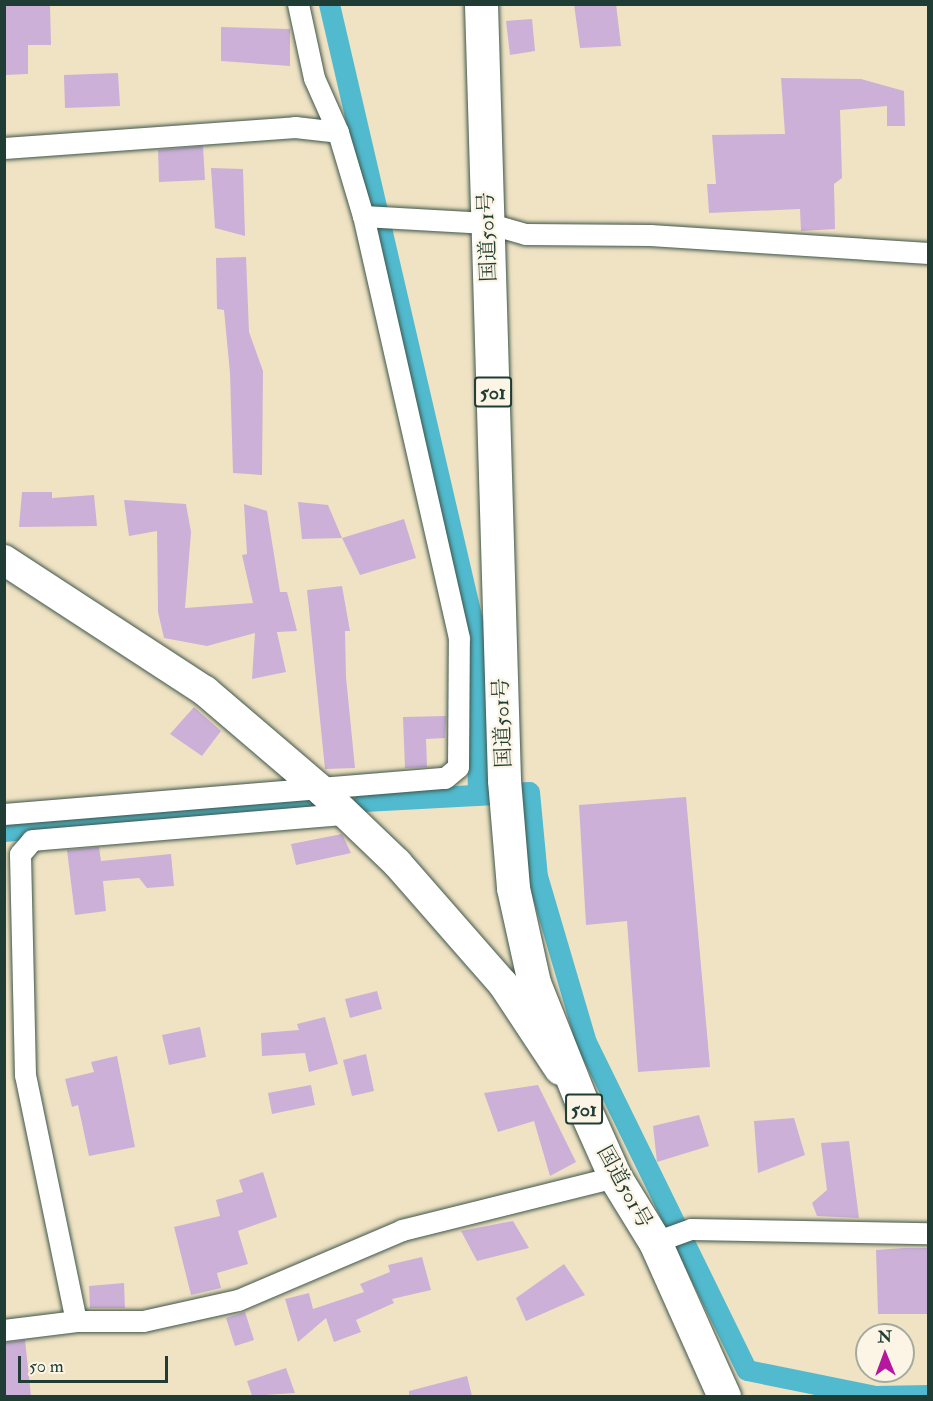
<!DOCTYPE html>
<meta charset="utf-8">
<style>
body{margin:0}
#map{position:relative;width:933px;height:1401px;overflow:hidden;background:#f0e3c4;font-family:"IM FELL Double Pica","Noto Serif JP",serif}
div>[style]{position:absolute}
.canal>*{height:21px;margin:-10.5px;padding:0 10.5px;transform-origin:10.5px;border-radius:10.5px;background:#51bace}
.building>*{inset:0;background:#ccb0d7}
.roads{filter:drop-shadow(0 0 2px #3e564a) drop-shadow(0 0 2px #3e564a)}
.street>*{height:21px;margin:-10.5px;padding:0 10.5px;transform-origin:10.5px;border-radius:10.5px;background:#fff}
.secondary>*{height:30px;margin:-15px;padding:0 15px;transform-origin:15px;border-radius:15px;background:#fff}
.highway>*{height:33px;margin:-16.5px;padding:0 16.5px;transform-origin:16.5px;border-radius:16.5px;background:#fff}
span{translate:-50% -50%;white-space:nowrap;text-align:center;line-height:1.15;-webkit-text-stroke:4.5px #fcf5e5;paint-order:stroke}
.shield-label span{padding:2px 4px;background:#fcf5e5;border:2px solid;border-radius:4px;-webkit-text-stroke-width:0}
.shield-label{font-size:20px;color:#1f3d34;font-weight:700}
.street-label{font-size:21px;color:#1f3d34}
.frame{position:absolute;inset:0;border:6px solid #1f3d34;pointer-events:none}
.north{position:absolute;left:855px;top:1323px;width:60px;height:60px;box-sizing:border-box;background:#fcf5e5;border:2px solid #a4ab9e;border-radius:50%;rotate:359deg;font-size:16px;font-weight:700;line-height:24px;text-align:center;color:#1f3d34}
.north::after{content:'';display:block;margin:auto;width:21px;height:27px;background:#b5179e;clip-path:polygon(50% 0,100% 100%,50% 72%,0 100%)}
.scale{position:absolute;left:18px;top:1356px;width:150px;height:27px;box-sizing:border-box;border:3px solid #1f3d34;border-top:0;padding-left:8px;font-size:18px;line-height:21px;white-space:nowrap;color:#1f3d34;-webkit-text-stroke:4px #fcf5e5;paint-order:stroke}
</style>
<div id="map">
<div class="canal">
<i style="left:329px;top:4px;width:650px;rotate:76.93deg"></i>
<i style="left:476px;top:637px;width:158px;rotate:89.3deg"></i>
<i style="left:364px;top:801px;width:165px;rotate:-3.1deg"></i>
<i style="left:529px;top:792px;width:84px;rotate:84.6deg"></i>
<i style="left:537px;top:876px;width:173px;rotate:73.6deg"></i>
<i style="left:586px;top:1042px;width:365px;rotate:63.9deg"></i>
<i style="left:747px;top:1370px;width:131px;rotate:11.5deg"></i>
<i style="left:875px;top:1396px;width:53px;rotate:-1.1deg"></i>
<i style="left:4px;top:831px;width:302px;rotate:-5.1deg"></i>
</div>
<div class="building">
<i style="clip-path:polygon(4px 4px,50px 4px,51px 45px,28px 45px,28px 74px,5px 75px)"></i>
<i style="clip-path:polygon(574px 4px,616px 4px,621px 46px,580px 48px)"></i>
<i style="clip-path:polygon(532px 19px,535px 51px,510px 55px,506px 21px)"></i>
<i style="clip-path:polygon(221px 27px,290px 29px,290px 66px,221px 61px)"></i>
<i style="clip-path:polygon(118px 73px,120px 106px,65px 108px,64px 75px)"></i>
<i style="clip-path:polygon(781px 78px,861px 79px,904px 91px,905px 126px,887px 126px,887px 106px,840px 110px,842px 178px,834px 184px,835px 229px,801px 231px,800px 209px,709px 213px,707px 184px,716px 184px,712px 135px,785px 134px)"></i>
<i style="clip-path:polygon(203px 146px,205px 180px,159px 182px,158px 150px)"></i>
<i style="clip-path:polygon(211px 168px,243px 169px,245px 236px,215px 228px)"></i>
<i style="clip-path:polygon(246px 257px,249px 332px,263px 371px,262px 475px,233px 473px,230px 373px,224px 310px,217px 309px,216px 258px)"></i>
<i style="clip-path:polygon(22px 492px,52px 492px,52px 498px,94px 495px,97px 526px,19px 527px)"></i>
<i style="clip-path:polygon(124px 500px,186px 504px,191px 532px,185px 608px,253px 603px,242px 555px,247px 554px,244px 504px,267px 511px,280px 592px,287px 592px,297px 631px,277px 632px,286px 672px,252px 679px,255px 633px,207px 646px,164px 638px,158px 612px,157px 531px,129px 536px)"></i>
<i style="clip-path:polygon(298px 502px,328px 505px,342px 538px,302px 539px)"></i>
<i style="clip-path:polygon(404px 519px,416px 558px,360px 575px,342px 538px)"></i>
<i style="clip-path:polygon(342px 586px,350px 631px,345px 631px,346px 677px,355px 768px,325px 769px,307px 590px)"></i>
<i style="clip-path:polygon(194px 707px,221px 731px,202px 756px,170px 734px)"></i>
<i style="clip-path:polygon(446px 716px,445px 738px,426px 739px,427px 767px,405px 768px,403px 717px)"></i>
<i style="clip-path:polygon(686px 797px,710px 1067px,638px 1072px,627px 921px,586px 925px,579px 805px)"></i>
<i style="clip-path:polygon(342px 834px,351px 853px,296px 865px,291px 844px)"></i>
<i style="clip-path:polygon(99px 847px,101px 861px,171px 854px,174px 886px,147px 888px,139px 878px,103px 881px,106px 911px,75px 915px,67px 850px)"></i>
<i style="clip-path:polygon(377px 991px,382px 1009px,350px 1018px,345px 999px)"></i>
<i style="clip-path:polygon(325px 1017px,338px 1064px,309px 1072px,305px 1053px,262px 1056px,261px 1033px,299px 1030px,297px 1024px)"></i>
<i style="clip-path:polygon(200px 1027px,206px 1057px,169px 1065px,162px 1035px)"></i>
<i style="clip-path:polygon(366px 1054px,374px 1091px,352px 1096px,343px 1060px)"></i>
<i style="clip-path:polygon(117px 1056px,135px 1147px,89px 1156px,78px 1105px,72px 1107px,65px 1079px,94px 1072px,91px 1062px)"></i>
<i style="clip-path:polygon(311px 1085px,315px 1105px,272px 1114px,268px 1093px)"></i>
<i style="clip-path:polygon(538px 1085px,576px 1162px,550px 1176px,534px 1121px,498px 1132px,484px 1093px)"></i>
<i style="clip-path:polygon(699px 1115px,709px 1146px,657px 1162px,653px 1126px)"></i>
<i style="clip-path:polygon(794px 1118px,805px 1155px,758px 1173px,754px 1121px)"></i>
<i style="clip-path:polygon(849px 1141px,859px 1218px,817px 1216px,812px 1203px,827px 1190px,821px 1143px)"></i>
<i style="clip-path:polygon(263px 1172px,277px 1217px,238px 1231px,248px 1264px,217px 1273px,221px 1288px,191px 1295px,174px 1227px,220px 1216px,216px 1200px,243px 1192px,239px 1180px)"></i>
<i style="clip-path:polygon(513px 1221px,529px 1248px,477px 1261px,461px 1231px)"></i>
<i style="clip-path:polygon(904px 1248px,928px 1248px,928px 1314px,878px 1314px,876px 1250px)"></i>
<i style="clip-path:polygon(422px 1257px,431px 1290px,392px 1299px,394px 1303px,356px 1320px,361px 1332px,334px 1342px,326px 1318px,298px 1342px,285px 1299px,309px 1293px,313px 1309px,364px 1292px,360px 1284px,390px 1272px,388px 1265px)"></i>
<i style="clip-path:polygon(564px 1264px,585px 1295px,526px 1321px,516px 1298px)"></i>
<i style="clip-path:polygon(124px 1283px,125px 1308px,90px 1308px,89px 1286px)"></i>
<i style="clip-path:polygon(245px 1312px,254px 1340px,235px 1346px,226px 1318px)"></i>
<i style="clip-path:polygon(25px 1340px,31px 1396px,4px 1396px,4px 1343px)"></i>
<i style="clip-path:polygon(286px 1368px,295px 1393px,252px 1396px,247px 1381px)"></i>
<i style="clip-path:polygon(467px 1376px,472px 1396px,409px 1396px,409px 1391px)"></i>
</div>
<div class="roads">
<div class="street">
<i style="left:4px;top:148px;width:292px;rotate:-4.1deg"></i>
<i style="left:295px;top:127px;width:43px;rotate:6.6deg"></i>
<i style="left:363px;top:216px;width:124px;rotate:3.2deg"></i>
<i style="left:487px;top:223px;width:40px;rotate:16deg"></i>
<i style="left:525px;top:234px;width:125px;rotate:0.5deg"></i>
<i style="left:650px;top:235px;width:279px;rotate:3.7deg"></i>
<i style="left:4px;top:814px;width:442px;rotate:-4.7deg"></i>
<i style="left:445px;top:778px;width:17px;rotate:-40deg"></i>
<i style="left:458px;top:767px;width:129px;rotate:-89.6deg"></i>
<i style="left:459px;top:638px;width:433px;rotate:-102.8deg"></i>
<i style="left:363px;top:216px;width:88px;rotate:-106.6deg"></i>
<i style="left:338px;top:132px;width:59px;rotate:-114deg"></i>
<i style="left:314px;top:78px;width:76px;rotate:-102.2deg"></i>
<i style="left:655px;top:1242px;width:38px;rotate:-20deg"></i>
<i style="left:691px;top:1229px;width:237px;rotate:1deg"></i>
<i style="left:76px;top:1321px;width:251px;rotate:-101.7deg"></i>
<i style="left:25px;top:1075px;width:221px;rotate:-91.3deg"></i>
<i style="left:20px;top:854px;width:18px;rotate:-49deg"></i>
<i style="left:32px;top:840px;width:313px;rotate:-4.8deg"></i>
<i style="left:4px;top:1330px;width:73px;rotate:-7.1deg"></i>
<i style="left:76px;top:1321px;width:67px"></i>
<i style="left:143px;top:1321px;width:97px;rotate:-12.5deg"></i>
<i style="left:238px;top:1300px;width:178px;rotate:-23.1deg"></i>
<i style="left:402px;top:1230px;width:219px;rotate:-14deg"></i>
</div>
<div class="secondary">
<i style="left:4px;top:560px;width:240px;rotate:33.1deg"></i>
<i style="left:205px;top:691px;width:154px;rotate:40.5deg"></i>
<i style="left:322px;top:791px;width:104px;rotate:43.8deg"></i>
<i style="left:397px;top:863px;width:161px;rotate:48.8deg"></i>
<i style="left:503px;top:984px;width:103px;rotate:56.5deg"></i>
</div>
<div class="highway">
<i style="left:481px;top:4px;width:776px;rotate:88.3deg"></i>
<i style="left:504px;top:780px;width:108px;rotate:85.2deg"></i>
<i style="left:513px;top:888px;width:97px;rotate:77.5deg"></i>
<i style="left:534px;top:983px;width:129px;rotate:68.2deg"></i>
<i style="left:582px;top:1103px;width:81px;rotate:66deg"></i>
<i style="left:615px;top:1177px;width:76px;rotate:58.4deg"></i>
<i style="left:655px;top:1242px;width:169px;rotate:65.9deg"></i>
</div>
</div>
<div class="shield-label">
<span style="left:493px;top:392px">501</span>
<span style="left:584px;top:1109px">501</span>
</div>
<div class="street-label">
<span style="left:488px;top:237px;rotate:-92deg">国道501号</span>
<span style="left:503px;top:723px;rotate:-92deg">国道501号</span>
<span style="left:624px;top:1187px;rotate:61deg">国道501号</span>
</div>
<div class="frame"></div>
<div class="north">N</div>
<div class="scale">50 m</div>
</div>
